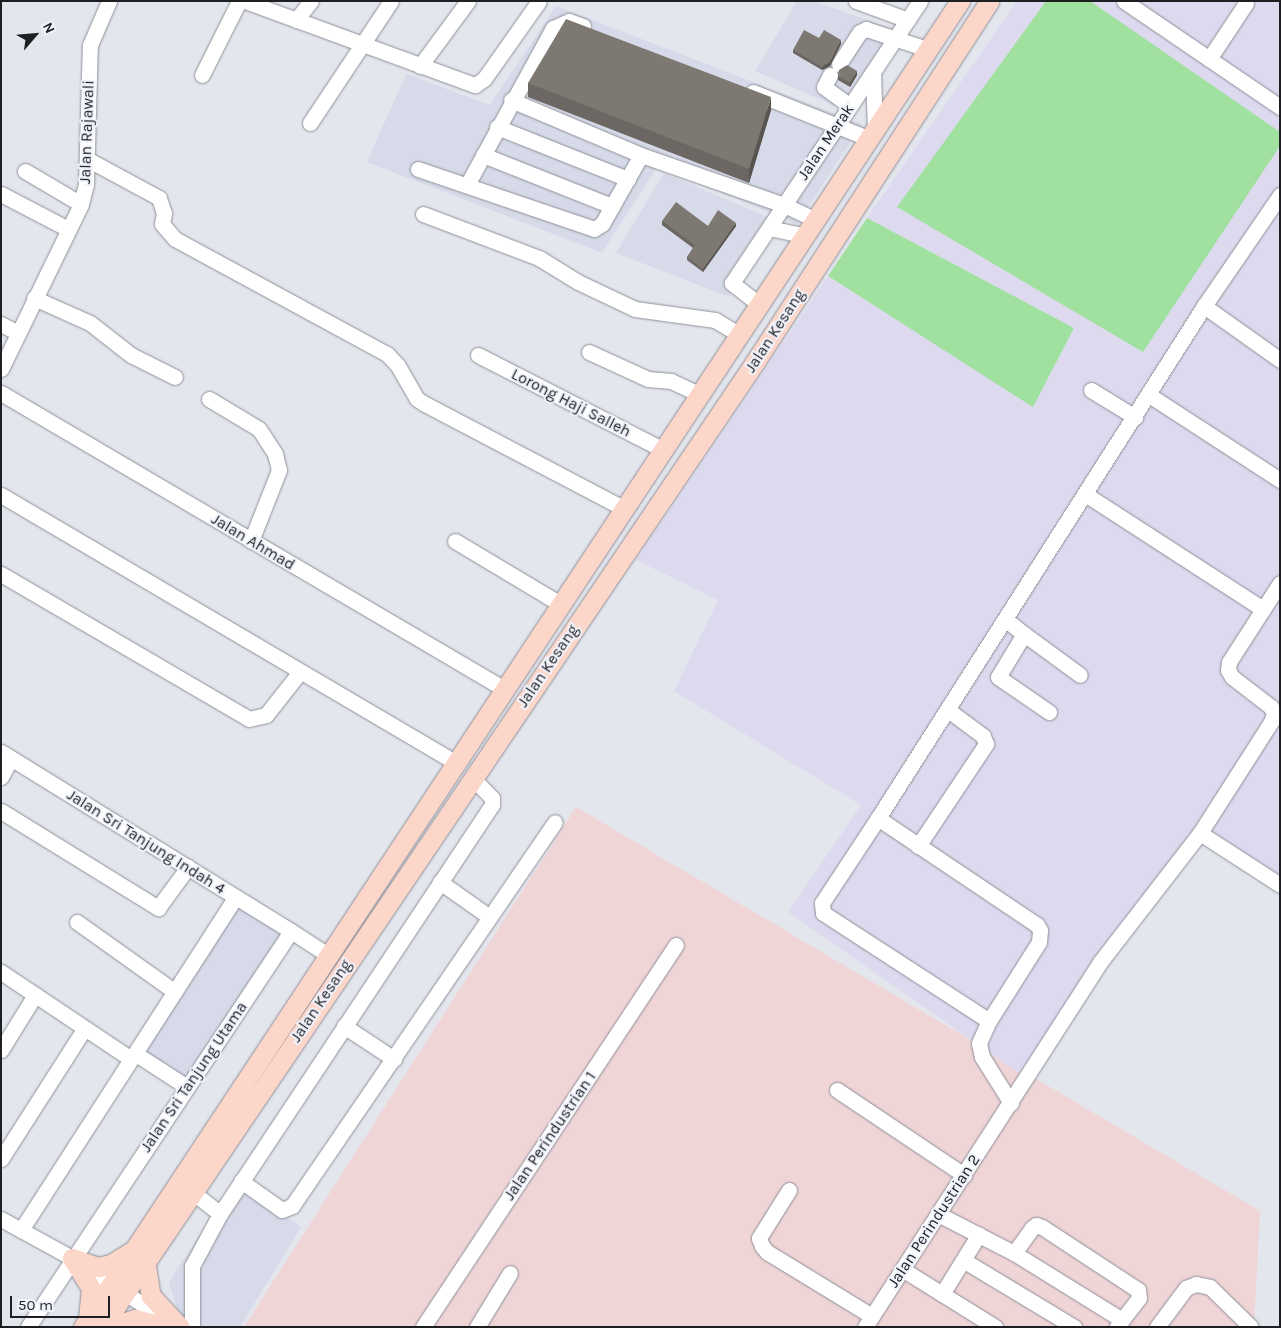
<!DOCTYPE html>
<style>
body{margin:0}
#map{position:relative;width:1281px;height:1328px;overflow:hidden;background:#e4e6ee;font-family:Karla,sans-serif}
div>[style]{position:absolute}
.built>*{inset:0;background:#d6dae9}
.industrial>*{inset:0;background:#f0d5d7}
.education>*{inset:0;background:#ddd9ef}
.green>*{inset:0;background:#a0e19f}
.roads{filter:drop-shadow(0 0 1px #8f9098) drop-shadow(0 0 1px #8f9098)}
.minor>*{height:15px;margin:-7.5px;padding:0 7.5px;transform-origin:7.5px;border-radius:7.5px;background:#fff}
.major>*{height:19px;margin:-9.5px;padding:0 9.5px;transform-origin:9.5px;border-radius:9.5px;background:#fdd6ca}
.wall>*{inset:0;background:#6c6762}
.shaded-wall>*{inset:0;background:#585450}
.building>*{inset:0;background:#7e7872}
span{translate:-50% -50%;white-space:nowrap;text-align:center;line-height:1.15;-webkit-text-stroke:4px #f1f3fc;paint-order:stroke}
.street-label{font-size:16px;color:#1e1f22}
.frame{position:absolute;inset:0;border:2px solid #1e1f22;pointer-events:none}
.north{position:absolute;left:10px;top:10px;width:50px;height:50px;-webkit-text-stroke:4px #f1f3fc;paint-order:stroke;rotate:63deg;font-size:14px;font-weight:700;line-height:20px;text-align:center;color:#1e1f22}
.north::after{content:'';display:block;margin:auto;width:18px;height:22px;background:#1e1f22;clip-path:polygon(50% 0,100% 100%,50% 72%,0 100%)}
.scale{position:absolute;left:10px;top:1296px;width:100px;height:22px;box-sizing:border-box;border:2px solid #1e1f22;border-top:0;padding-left:6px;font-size:15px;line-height:18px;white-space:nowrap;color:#1e1f22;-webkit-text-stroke:4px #f1f3fc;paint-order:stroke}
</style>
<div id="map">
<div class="built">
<i style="clip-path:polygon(797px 1px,814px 1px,904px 33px,851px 113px,755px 71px)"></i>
<i style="clip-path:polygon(556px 6px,862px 124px,797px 224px,658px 166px,602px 253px,367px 162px,406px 74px,490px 105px)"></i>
<i style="clip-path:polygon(664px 173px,779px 222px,729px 297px,616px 253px)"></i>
<i style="clip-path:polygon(231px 900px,293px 937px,190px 1092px,131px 1054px)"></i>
<i style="clip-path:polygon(234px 1182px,301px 1227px,240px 1327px,193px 1327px,180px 1319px,169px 1282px)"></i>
</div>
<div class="industrial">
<i style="clip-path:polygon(576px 807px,1260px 1211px,1254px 1327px,244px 1327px)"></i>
</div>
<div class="education">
<i style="clip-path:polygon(1017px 1px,1280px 1px,1280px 893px,1200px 837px,1027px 1079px,788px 912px,861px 805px,674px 691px,718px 600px,636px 560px,828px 276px,1033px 406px,1074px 328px,867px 218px)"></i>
</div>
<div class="green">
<i style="clip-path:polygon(1046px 1px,1090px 1px,1280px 132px,1280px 146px,1143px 352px,897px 207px)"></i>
<i style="clip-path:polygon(867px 218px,1074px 328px,1033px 407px,828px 276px)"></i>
</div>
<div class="roads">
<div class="minor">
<i style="left:245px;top:1px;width:245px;rotate:20.1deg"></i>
<i style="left:475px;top:85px;width:11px;rotate:-34deg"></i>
<i style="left:484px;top:79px;width:95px;rotate:-54.8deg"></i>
<i style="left:856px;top:1px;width:55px;rotate:20.1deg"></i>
<i style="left:1124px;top:1px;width:189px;rotate:34.2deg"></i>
<i style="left:296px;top:20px;width:24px;rotate:-52deg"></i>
<i style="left:1209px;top:59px;width:67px;rotate:-56.5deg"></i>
<i style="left:839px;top:64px;width:38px;rotate:-57deg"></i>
<i style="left:860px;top:32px;width:7px;rotate:-27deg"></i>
<i style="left:866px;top:29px;width:64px;rotate:18.2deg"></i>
<i style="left:420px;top:66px;width:81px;rotate:-53.6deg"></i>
<i style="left:873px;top:72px;width:60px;rotate:88.1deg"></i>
<i style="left:202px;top:75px;width:83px;rotate:-63.4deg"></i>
<i style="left:830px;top:75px;width:13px;rotate:117deg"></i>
<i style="left:824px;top:87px;width:32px;rotate:36deg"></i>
<i style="left:753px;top:92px;width:126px;rotate:21.9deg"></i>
<i style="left:511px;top:100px;width:141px;rotate:22.9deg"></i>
<i style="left:641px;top:155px;width:151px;rotate:19.3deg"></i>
<i style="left:784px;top:205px;width:35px;rotate:25deg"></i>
<i style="left:310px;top:123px;width:146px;rotate:-56.4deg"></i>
<i style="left:497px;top:127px;width:141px;rotate:21.7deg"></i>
<i style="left:483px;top:155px;width:139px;rotate:21.6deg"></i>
<i style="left:87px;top:159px;width:82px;rotate:28.4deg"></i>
<i style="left:159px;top:198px;width:16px;rotate:72deg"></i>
<i style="left:164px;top:213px;width:11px;rotate:100deg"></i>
<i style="left:162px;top:224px;width:20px;rotate:49deg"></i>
<i style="left:175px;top:239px;width:241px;rotate:28.5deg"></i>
<i style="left:387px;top:354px;width:16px;rotate:47deg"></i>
<i style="left:398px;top:366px;width:38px;rotate:60deg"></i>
<i style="left:417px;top:399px;width:9px;rotate:32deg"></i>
<i style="left:425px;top:404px;width:226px;rotate:27.7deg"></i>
<i style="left:418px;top:169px;width:186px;rotate:18.8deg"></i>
<i style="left:594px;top:229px;width:9px;rotate:-32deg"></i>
<i style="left:602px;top:224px;width:79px;rotate:-60.5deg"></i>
<i style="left:25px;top:171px;width:65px;rotate:30.5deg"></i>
<i style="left:467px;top:185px;width:179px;rotate:-61.3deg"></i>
<i style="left:553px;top:28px;width:17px;rotate:-24deg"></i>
<i style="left:569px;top:21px;width:15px;rotate:20deg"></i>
<i style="left:1px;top:194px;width:76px;rotate:27.6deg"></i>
<i style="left:423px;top:214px;width:124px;rotate:20.8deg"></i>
<i style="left:539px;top:258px;width:46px;rotate:31.6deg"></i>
<i style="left:578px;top:282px;width:63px;rotate:25.3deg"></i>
<i style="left:635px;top:309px;width:81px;rotate:7.8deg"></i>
<i style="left:715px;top:320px;width:29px;rotate:31deg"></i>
<i style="left:769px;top:228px;width:38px;rotate:12deg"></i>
<i style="left:34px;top:298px;width:61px;rotate:24.1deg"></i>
<i style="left:90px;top:323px;width:52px;rotate:38deg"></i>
<i style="left:131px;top:355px;width:49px;rotate:26.6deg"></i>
<i style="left:760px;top:305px;width:36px;rotate:-142deg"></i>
<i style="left:732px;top:283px;width:339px;rotate:-56.3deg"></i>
<i style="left:1204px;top:306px;width:93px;rotate:35.4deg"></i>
<i style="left:1px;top:324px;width:19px;rotate:28deg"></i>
<i style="left:589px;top:352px;width:65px;rotate:24.6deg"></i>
<i style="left:648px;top:379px;width:23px;rotate:5deg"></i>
<i style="left:671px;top:381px;width:33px;rotate:25deg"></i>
<i style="left:478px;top:355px;width:209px;rotate:27.1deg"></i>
<i style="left:1px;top:369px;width:183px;rotate:-64.1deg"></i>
<i style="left:81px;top:204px;width:21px;rotate:-76deg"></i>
<i style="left:86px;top:184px;width:139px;rotate:-88.4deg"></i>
<i style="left:90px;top:45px;width:48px;rotate:-66.6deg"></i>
<i style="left:1091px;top:390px;width:52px;rotate:31.5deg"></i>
<i style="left:1px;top:393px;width:586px;rotate:30.46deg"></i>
<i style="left:1149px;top:395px;width:156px;rotate:33deg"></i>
<i style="left:209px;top:399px;width:58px;rotate:31deg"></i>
<i style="left:259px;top:429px;width:30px;rotate:57deg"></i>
<i style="left:275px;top:454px;width:16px;rotate:76deg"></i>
<i style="left:279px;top:470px;width:76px;rotate:111.5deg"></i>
<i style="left:1085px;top:494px;width:212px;rotate:32.9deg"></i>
<i style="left:1px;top:495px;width:530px;rotate:30.48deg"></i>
<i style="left:455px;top:541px;width:125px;rotate:30.9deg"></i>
<i style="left:1px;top:574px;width:287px;rotate:30.3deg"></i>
<i style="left:249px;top:719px;width:17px;rotate:-13deg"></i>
<i style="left:266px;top:715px;width:53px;rotate:-51.8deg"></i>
<i style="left:1006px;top:620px;width:23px;rotate:38deg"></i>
<i style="left:1024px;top:634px;width:50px;rotate:121.2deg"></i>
<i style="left:998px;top:677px;width:62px;rotate:34.5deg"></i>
<i style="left:1024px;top:634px;width:69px;rotate:36.2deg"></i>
<i style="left:1px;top:752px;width:341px;rotate:31.7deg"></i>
<i style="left:1px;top:777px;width:21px;rotate:-62deg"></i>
<i style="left:1px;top:811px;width:185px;rotate:31.7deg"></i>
<i style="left:158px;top:908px;width:51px;rotate:-53.8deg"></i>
<i style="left:878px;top:818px;width:102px;rotate:123.4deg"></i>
<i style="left:822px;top:903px;width:10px;rotate:84deg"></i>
<i style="left:823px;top:913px;width:198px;rotate:33deg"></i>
<i style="left:1200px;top:833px;width:95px;rotate:33deg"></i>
<i style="left:918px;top:846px;width:123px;rotate:-56.3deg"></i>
<i style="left:986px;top:744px;width:9px;rotate:-111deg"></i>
<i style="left:983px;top:736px;width:44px;rotate:-143.4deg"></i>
<i style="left:440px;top:882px;width:59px;rotate:35.3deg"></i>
<i style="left:77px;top:922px;width:120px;rotate:35.5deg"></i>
<i style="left:1px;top:972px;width:156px;rotate:33.8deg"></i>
<i style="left:344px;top:1026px;width:60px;rotate:33.4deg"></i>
<i style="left:1px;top:1050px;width:65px;rotate:-58.3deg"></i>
<i style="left:136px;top:1054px;width:61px;rotate:32.9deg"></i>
<i style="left:837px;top:1090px;width:153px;rotate:33.8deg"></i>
<i style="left:1011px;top:1103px;width:54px;rotate:-122.2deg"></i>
<i style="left:982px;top:1057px;width:14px;rotate:-102deg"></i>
<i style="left:979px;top:1043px;width:24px;rotate:-66deg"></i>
<i style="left:989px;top:1021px;width:93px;rotate:-57.7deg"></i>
<i style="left:1039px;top:942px;width:12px;rotate:-85deg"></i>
<i style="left:1040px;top:930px;width:6px;rotate:-121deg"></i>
<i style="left:1037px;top:925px;width:192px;rotate:-146.1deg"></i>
<i style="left:878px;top:818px;width:607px;rotate:-57.51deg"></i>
<i style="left:1204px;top:306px;width:135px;rotate:-55.6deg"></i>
<i style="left:1px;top:1159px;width:154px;rotate:-57.4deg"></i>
<i style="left:241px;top:1181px;width:50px;rotate:35.3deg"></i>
<i style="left:282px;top:1210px;width:11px;rotate:-22deg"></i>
<i style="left:292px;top:1206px;width:465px;rotate:-55.6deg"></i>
<i style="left:789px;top:1190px;width:57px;rotate:122deg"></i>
<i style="left:759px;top:1238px;width:9px;rotate:69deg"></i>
<i style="left:762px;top:1246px;width:8px;rotate:50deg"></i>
<i style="left:767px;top:1252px;width:123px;rotate:31.4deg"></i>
<i style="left:191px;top:1191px;width:37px;rotate:38deg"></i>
<i style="left:938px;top:1214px;width:85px;rotate:27.2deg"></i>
<i style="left:1014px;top:1253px;width:127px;rotate:31.8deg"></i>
<i style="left:1122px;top:1320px;width:9px;rotate:126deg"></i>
<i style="left:1px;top:1219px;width:81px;rotate:28.8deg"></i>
<i style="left:72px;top:1258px;width:116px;rotate:33.4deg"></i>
<i style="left:21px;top:1230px;width:396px;rotate:-57.2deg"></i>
<i style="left:1014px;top:1253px;width:31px;rotate:-54deg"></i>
<i style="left:1032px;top:1228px;width:5px;rotate:-37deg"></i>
<i style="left:1036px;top:1225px;width:6px;rotate:18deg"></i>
<i style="left:1042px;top:1227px;width:115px;rotate:33.3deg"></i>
<i style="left:1138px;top:1290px;width:8px;rotate:83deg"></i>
<i style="left:1139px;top:1298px;width:28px;rotate:128deg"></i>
<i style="left:963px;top:1260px;width:130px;rotate:31.1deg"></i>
<i style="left:902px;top:1269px;width:110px;rotate:31.9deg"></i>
<i style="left:942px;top:1294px;width:70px;rotate:-58.3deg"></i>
<i style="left:28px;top:1327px;width:475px;rotate:-56.4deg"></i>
<i style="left:291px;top:931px;width:44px;rotate:33deg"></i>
<i style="left:192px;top:1327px;width:61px;rotate:-90deg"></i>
<i style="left:192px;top:1266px;width:59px;rotate:-61.7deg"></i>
<i style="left:220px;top:1214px;width:491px;rotate:-56.4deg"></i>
<i style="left:492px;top:805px;width:7px;rotate:-90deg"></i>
<i style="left:492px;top:798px;width:28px;rotate:-134deg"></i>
<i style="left:423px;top:1327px;width:458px;rotate:-56.5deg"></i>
<i style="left:477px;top:1327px;width:63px;rotate:-58.6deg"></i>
<i style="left:865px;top:1327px;width:435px;rotate:-57.2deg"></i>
<i style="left:1101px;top:961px;width:162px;rotate:-52.3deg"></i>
<i style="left:1200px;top:833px;width:132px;rotate:-57.4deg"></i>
<i style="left:1271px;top:722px;width:9px;rotate:-69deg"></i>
<i style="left:1274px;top:714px;width:8px;rotate:-113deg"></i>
<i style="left:1271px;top:707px;width:49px;rotate:-142.4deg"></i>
<i style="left:1232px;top:677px;width:8px;rotate:-120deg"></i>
<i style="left:1228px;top:670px;width:8px;rotate:-83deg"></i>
<i style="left:1229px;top:662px;width:94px;rotate:-57.2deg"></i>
<i style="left:1157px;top:1327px;width:49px;rotate:-53.4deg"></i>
<i style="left:1186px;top:1288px;width:11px;rotate:-22deg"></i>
<i style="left:1196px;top:1284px;width:14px;rotate:12deg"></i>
<i style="left:1210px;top:1287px;width:57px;rotate:44.3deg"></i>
</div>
<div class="major">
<i style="left:72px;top:1258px;width:36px;rotate:58deg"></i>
<i style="left:91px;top:1289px;width:27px;rotate:96deg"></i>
<i style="left:72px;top:1258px;width:28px;rotate:19deg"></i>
<i style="left:98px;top:1267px;width:13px;rotate:-13deg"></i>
<i style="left:111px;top:1264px;width:22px;rotate:-32deg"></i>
<i style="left:145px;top:1260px;width:36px;rotate:81deg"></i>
<i style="left:151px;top:1296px;width:42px;rotate:46.9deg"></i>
<i style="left:83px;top:1327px;width:1590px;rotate:-56.52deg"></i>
<i style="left:102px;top:1327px;width:1165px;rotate:-55.91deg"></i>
<i style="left:755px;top:362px;width:430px;rotate:-57deg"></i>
<i style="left:109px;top:1327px;width:27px;rotate:-17deg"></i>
<i style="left:135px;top:1319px;width:34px;rotate:14deg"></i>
</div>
</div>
<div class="wall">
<i style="clip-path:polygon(819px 38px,841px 44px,830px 66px,822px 70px,793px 53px,793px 50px)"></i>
<i style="clip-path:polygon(857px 75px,850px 87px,838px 80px,838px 76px)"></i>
<i style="clip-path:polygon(528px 83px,771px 110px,749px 183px,528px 97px)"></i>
<i style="clip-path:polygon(662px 221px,708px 226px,736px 226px,703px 272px,687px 260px,687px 257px,693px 248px,662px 225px)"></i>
</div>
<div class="shaded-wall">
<i style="clip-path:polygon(841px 40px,841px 44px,830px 66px,822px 70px,822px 67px)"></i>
<i style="clip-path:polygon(857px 71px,857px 75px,850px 87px,850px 83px)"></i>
<i style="clip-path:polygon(771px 97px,771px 110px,749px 183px,749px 169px)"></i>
<i style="clip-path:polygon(736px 223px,736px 226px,703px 272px,703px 269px)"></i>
</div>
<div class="building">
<i style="clip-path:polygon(566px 19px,771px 97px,749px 169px,528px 83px)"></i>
<i style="clip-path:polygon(804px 30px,819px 38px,824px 30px,841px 40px,830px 62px,822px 67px,793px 50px)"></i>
<i style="clip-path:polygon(847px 65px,857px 71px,850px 83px,838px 76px,839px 70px)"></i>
<i style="clip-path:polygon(676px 202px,708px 226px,718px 210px,736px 223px,703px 269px,687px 257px,695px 245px,662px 221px)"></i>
</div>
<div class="street-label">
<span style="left:87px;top:132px;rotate:-88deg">Jalan Rajawali</span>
<span style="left:826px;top:142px;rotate:-56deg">Jalan Merak</span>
<span style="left:775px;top:331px;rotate:-57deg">Jalan Kesang</span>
<span style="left:571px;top:403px;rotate:27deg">Lorong Haji Salleh</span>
<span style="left:253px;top:542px;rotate:31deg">Jalan Ahmad</span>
<span style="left:548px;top:666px;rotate:-56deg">Jalan Kesang</span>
<span style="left:146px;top:842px;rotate:32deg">Jalan Sri Tanjung Indah 4</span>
<span style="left:321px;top:1001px;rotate:-56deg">Jalan Kesang</span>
<span style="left:194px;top:1077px;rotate:-56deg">Jalan Sri Tanjung Utama</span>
<span style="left:550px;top:1136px;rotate:-56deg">Jalan Perindustrian 1</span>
<span style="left:934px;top:1221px;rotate:-57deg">Jalan Perindustrian 2</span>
</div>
<div class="frame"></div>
<div class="north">N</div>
<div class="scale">50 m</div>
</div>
